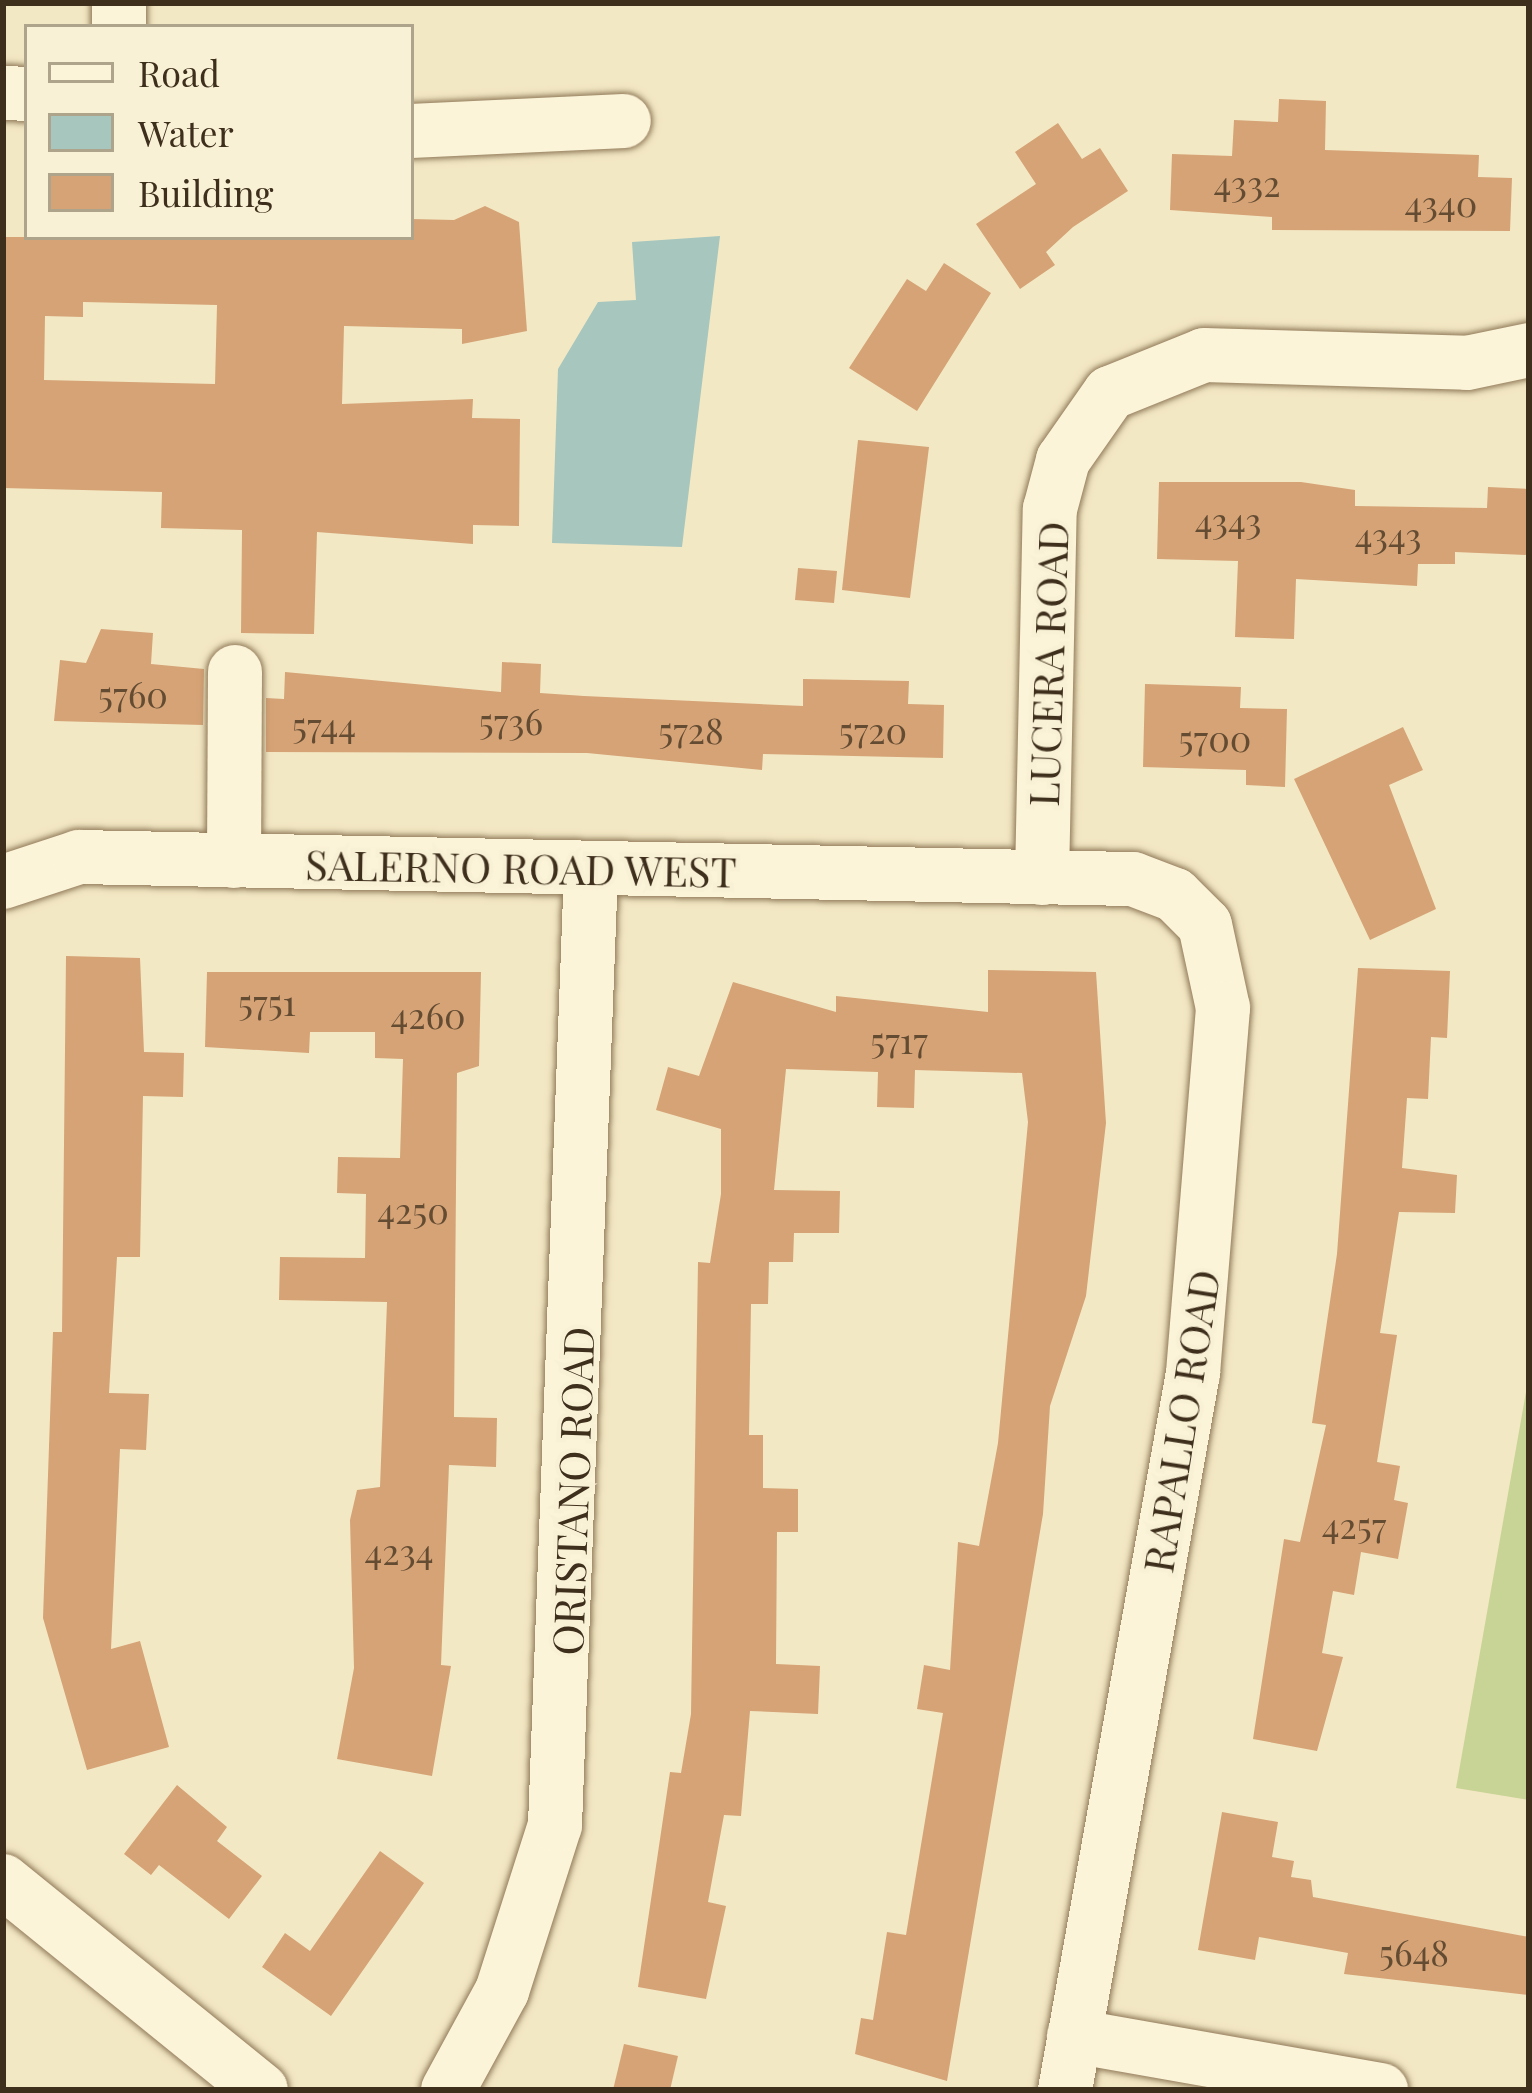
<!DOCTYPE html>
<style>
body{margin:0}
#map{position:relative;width:1532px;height:2093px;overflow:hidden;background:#f3e8c4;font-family:"Playfair Display",serif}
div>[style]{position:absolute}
.green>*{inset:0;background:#c8d396}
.water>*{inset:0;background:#a6c6be}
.building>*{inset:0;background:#d5a376}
.roads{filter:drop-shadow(0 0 3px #907958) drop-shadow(0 0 3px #907958)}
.minor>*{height:54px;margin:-27px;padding:0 27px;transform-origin:27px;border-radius:27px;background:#fcf4d9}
span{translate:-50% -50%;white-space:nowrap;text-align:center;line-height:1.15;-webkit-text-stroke:9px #f9f1d5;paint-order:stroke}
.number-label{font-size:36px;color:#644c33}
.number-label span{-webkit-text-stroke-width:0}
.street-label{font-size:42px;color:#3e2f1d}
.frame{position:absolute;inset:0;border:6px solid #3e2f1d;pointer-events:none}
.legend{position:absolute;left:24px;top:24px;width:390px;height:216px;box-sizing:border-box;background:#f9f1d5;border:3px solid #aea38b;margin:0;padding:15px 21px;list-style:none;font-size:36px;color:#3e2f1d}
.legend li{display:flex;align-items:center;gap:24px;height:60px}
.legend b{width:60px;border:3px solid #aea38b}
</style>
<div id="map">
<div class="green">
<i style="clip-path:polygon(1529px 1375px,1529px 1800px,1456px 1788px)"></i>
</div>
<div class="water">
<i style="clip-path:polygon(720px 236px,682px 547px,552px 543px,558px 369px,598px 302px,636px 300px,632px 242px)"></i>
</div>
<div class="building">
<i style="clip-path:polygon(1279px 99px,1326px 101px,1325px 150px,1479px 155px,1478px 177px,1512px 178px,1510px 231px,1272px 230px,1272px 217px,1170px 210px,1172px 154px,1232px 156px,1234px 120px,1278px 122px)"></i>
<i style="clip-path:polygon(1058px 123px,1082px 159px,1100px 148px,1128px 191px,1073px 227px,1046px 252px,1055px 265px,1020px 289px,976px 224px,1036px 184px,1015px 152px)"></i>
<i style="clip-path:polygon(evenodd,485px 206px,519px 222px,527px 331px,462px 344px,462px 329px,344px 326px,342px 404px,473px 399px,472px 418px,520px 419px,519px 526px,473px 525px,473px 544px,317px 532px,314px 634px,241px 633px,242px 530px,161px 528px,162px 492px,3px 488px,3px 237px,411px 237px,411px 219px,454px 220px,485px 206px,83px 302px,217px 305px,215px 384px,44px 380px,45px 316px,83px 317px,83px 302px)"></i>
<i style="clip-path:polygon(944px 263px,991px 293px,917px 411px,849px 368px,907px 279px,926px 291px)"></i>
<i style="clip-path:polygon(858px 440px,929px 447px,910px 598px,842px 590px)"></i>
<i style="clip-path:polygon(1159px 482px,1301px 482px,1355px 490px,1355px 506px,1487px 508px,1488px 487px,1529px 489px,1529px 555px,1455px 552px,1455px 564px,1418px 564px,1417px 586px,1296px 579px,1294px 639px,1235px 637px,1238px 561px,1157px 559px)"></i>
<i style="clip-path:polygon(798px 568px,837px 571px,834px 603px,795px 600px)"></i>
<i style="clip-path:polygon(101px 629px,153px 633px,151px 664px,204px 669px,203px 725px,54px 721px,60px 660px,86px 663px)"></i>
<i style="clip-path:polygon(502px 662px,541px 664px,540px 693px,584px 696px,803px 706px,803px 679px,909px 681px,908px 704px,944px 705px,943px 758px,763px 754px,762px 770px,587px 753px,266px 752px,266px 698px,284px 699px,285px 672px,501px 692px)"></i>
<i style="clip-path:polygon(1145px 684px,1241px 687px,1240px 708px,1287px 709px,1285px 787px,1246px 785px,1246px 770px,1143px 767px)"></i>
<i style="clip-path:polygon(1403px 727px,1423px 770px,1389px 785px,1436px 909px,1370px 940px,1294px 779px)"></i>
<i style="clip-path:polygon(66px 956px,140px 958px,144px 1052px,184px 1053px,183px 1097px,143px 1096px,140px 1257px,117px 1257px,109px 1393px,149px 1394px,146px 1450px,120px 1449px,111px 1649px,140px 1641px,169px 1747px,87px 1770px,43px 1618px,53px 1332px,62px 1332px)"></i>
<i style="clip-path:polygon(1358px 968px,1450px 971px,1447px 1038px,1431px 1037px,1428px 1099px,1407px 1098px,1402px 1168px,1457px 1175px,1455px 1213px,1399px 1212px,1380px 1333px,1397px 1335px,1377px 1462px,1400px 1466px,1394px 1500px,1408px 1503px,1398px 1559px,1361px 1552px,1354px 1595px,1333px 1591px,1322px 1653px,1343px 1657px,1317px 1751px,1253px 1739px,1284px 1539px,1300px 1542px,1326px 1425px,1312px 1423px,1337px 1254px)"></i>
<i style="clip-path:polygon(988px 970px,1096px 972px,1106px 1123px,1086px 1296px,1050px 1406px,1043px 1514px,947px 2081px,855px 2054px,861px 2018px,873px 2020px,887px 1932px,906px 1935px,943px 1713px,917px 1709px,924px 1665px,950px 1670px,958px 1542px,979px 1546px,998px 1443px,1028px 1122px,1022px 1073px,915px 1070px,914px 1108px,877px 1107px,878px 1072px,786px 1069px,774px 1190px,840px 1191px,839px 1233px,794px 1233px,793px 1262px,769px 1262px,768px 1304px,751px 1304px,749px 1435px,763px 1435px,763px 1488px,798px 1489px,798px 1532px,777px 1532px,776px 1664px,820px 1666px,818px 1714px,750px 1711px,741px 1816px,724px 1815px,708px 1902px,726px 1906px,706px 1999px,638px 1987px,670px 1772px,681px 1773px,691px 1714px,698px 1262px,710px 1263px,721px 1194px,721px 1129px,656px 1110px,668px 1067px,699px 1076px,733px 982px,836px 1012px,836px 996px,988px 1012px)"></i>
<i style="clip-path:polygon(207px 972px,481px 972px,479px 1066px,457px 1073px,454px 1417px,497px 1418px,496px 1467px,449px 1465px,441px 1665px,451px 1666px,432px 1776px,337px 1759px,354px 1668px,350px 1520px,357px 1490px,380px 1487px,387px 1302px,279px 1300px,280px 1257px,365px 1258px,366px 1194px,337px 1193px,338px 1157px,400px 1158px,403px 1059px,375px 1058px,375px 1032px,310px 1032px,309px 1053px,205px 1047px)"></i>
<i style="clip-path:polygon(177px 1785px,227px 1827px,217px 1841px,262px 1876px,229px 1919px,159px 1865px,151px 1875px,124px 1854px)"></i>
<i style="clip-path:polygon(1222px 1812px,1278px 1822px,1272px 1857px,1294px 1861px,1291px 1877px,1311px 1880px,1313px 1897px,1529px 1937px,1529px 1995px,1344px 1974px,1348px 1953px,1259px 1937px,1255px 1960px,1198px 1950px)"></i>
<i style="clip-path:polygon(380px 1851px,424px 1883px,331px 2016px,262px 1967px,285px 1933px,310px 1951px)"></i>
<i style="clip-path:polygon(624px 2044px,678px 2056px,670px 2090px,613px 2090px)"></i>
</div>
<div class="roads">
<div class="minor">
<i style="left:119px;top:27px;width:24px;rotate:-90deg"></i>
<i style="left:3px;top:93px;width:24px;rotate:2deg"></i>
<i style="left:411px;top:131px;width:213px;rotate:-2.7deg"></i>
<i style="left:234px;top:861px;width:189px;rotate:-89.7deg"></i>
<i style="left:1042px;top:878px;width:369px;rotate:-88.8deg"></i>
<i style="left:1050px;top:509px;width:51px;rotate:-75.1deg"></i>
<i style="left:1063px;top:460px;width:82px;rotate:-55deg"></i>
<i style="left:1110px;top:393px;width:101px;rotate:-22deg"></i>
<i style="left:1204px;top:355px;width:263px;rotate:1.7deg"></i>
<i style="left:1467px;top:363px;width:63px;rotate:-11.8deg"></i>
<i style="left:3px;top:882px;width:80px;rotate:-18.2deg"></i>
<i style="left:79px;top:857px;width:1054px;rotate:1.2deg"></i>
<i style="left:1133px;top:879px;width:45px;rotate:20.9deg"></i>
<i style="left:1175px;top:895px;width:42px;rotate:45deg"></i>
<i style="left:1205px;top:925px;width:85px;rotate:77.8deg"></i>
<i style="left:1223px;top:1008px;width:366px;rotate:94.7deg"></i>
<i style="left:1193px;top:1373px;width:728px;rotate:100.12deg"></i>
<i style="left:3px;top:1881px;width:332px;rotate:39deg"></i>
<i style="left:1074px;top:2036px;width:312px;rotate:10deg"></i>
<i style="left:448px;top:2090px;width:113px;rotate:-61.4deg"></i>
<i style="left:502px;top:1991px;width:174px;rotate:-72.3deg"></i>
<i style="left:555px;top:1825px;width:957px;rotate:-87.84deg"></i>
</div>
</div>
<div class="number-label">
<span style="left:1247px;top:183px">4332</span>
<span style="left:1441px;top:203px">4340</span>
<span style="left:1228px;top:520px">4343</span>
<span style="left:1388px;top:535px">4343</span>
<span style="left:133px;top:694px">5760</span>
<span style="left:511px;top:721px">5736</span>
<span style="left:324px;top:725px">5744</span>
<span style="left:691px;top:730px">5728</span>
<span style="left:873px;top:730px">5720</span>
<span style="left:1215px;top:738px">5700</span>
<span style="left:267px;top:1002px">5751</span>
<span style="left:428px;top:1015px">4260</span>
<span style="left:899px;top:1040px">5717</span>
<span style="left:413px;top:1210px">4250</span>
<span style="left:1354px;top:1525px">4257</span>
<span style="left:399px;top:1551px">4234</span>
<span style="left:1414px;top:1952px">5648</span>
</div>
<div class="street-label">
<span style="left:1047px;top:664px;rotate:-88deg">LUCERA ROAD</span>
<span style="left:521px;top:867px;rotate:1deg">SALERNO ROAD WEST</span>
<span style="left:1180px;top:1421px;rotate:-81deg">RAPALLO ROAD</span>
<span style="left:572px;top:1491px;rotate:-88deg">ORISTANO ROAD</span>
</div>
<div class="frame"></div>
<ul class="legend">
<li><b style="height:15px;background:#fcf4d9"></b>Road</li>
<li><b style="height:33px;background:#a6c6be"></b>Water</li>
<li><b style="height:33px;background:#d5a376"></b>Building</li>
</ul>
</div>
